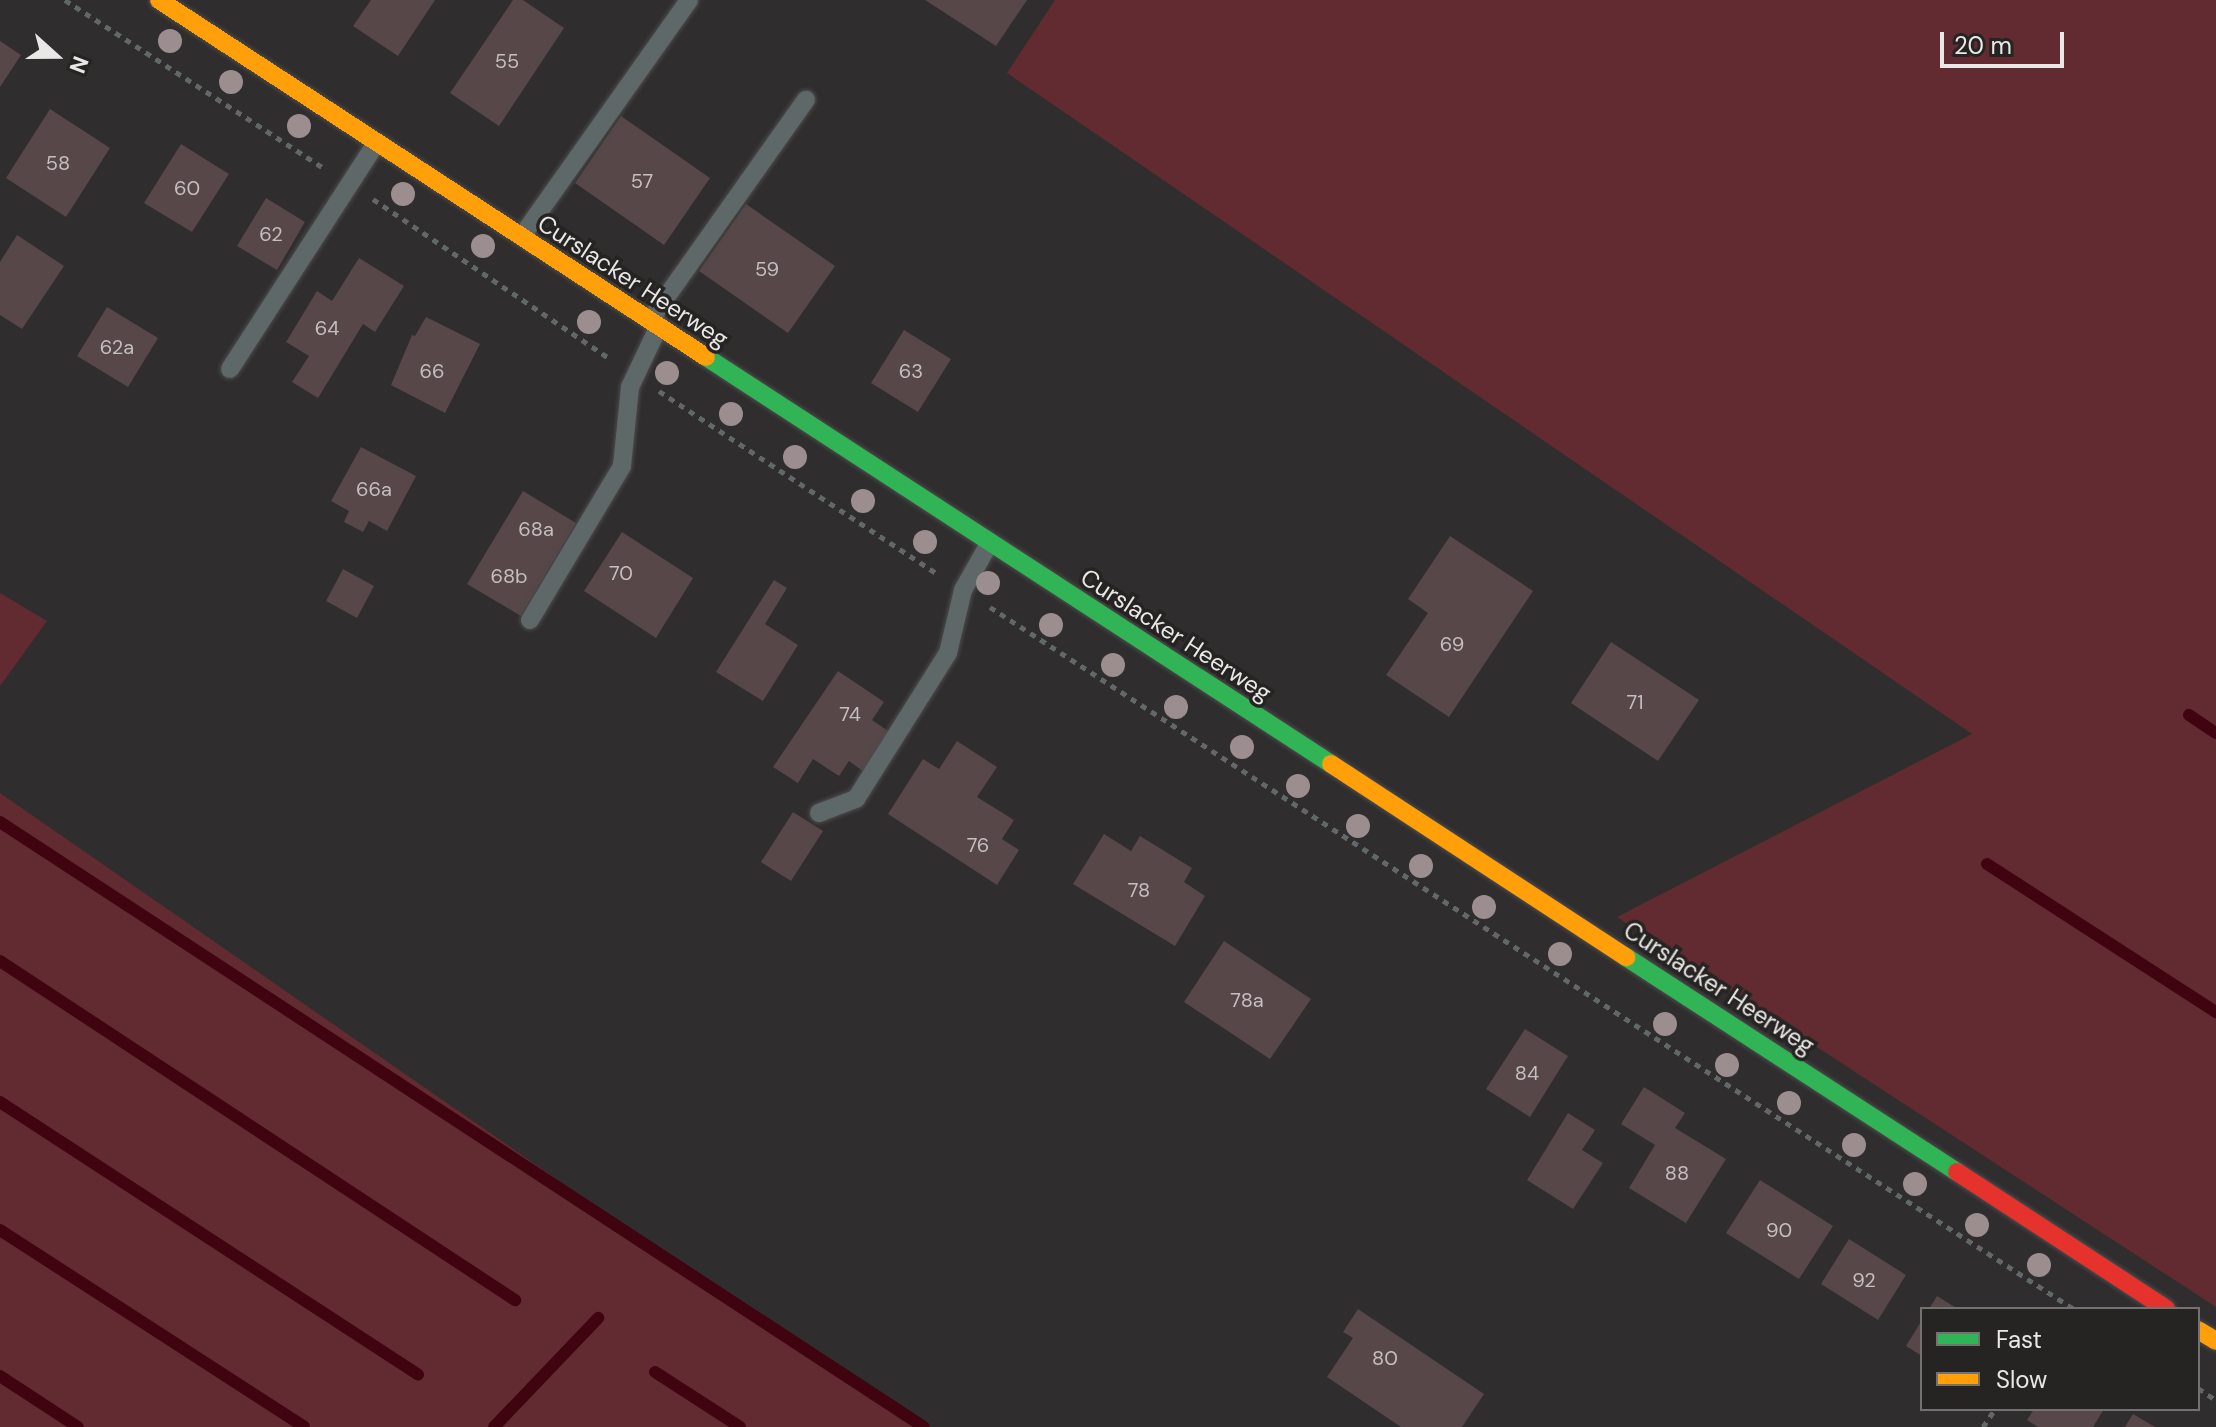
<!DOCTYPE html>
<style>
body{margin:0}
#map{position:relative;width:2216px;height:1427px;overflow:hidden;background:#2f2d2d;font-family:"DM Sans",sans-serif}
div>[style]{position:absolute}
.green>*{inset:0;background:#622b31}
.stream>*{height:12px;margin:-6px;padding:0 6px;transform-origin:6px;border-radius:6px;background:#3f0410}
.building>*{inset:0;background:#574748}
.path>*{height:5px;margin-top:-2.5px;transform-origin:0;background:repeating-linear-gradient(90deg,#626868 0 6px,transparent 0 12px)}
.roads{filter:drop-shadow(0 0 2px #4d4b4b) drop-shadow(0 0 2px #4d4b4b)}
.lane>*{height:18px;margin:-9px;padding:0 9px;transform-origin:9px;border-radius:9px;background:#5e6869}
.fast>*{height:18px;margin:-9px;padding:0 9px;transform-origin:9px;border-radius:9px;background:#30b455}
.slow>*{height:18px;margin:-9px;padding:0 9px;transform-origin:9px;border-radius:9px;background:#ff9f0a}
.jam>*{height:18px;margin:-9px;padding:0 9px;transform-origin:9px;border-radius:9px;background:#e5322d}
.trees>*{width:24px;height:24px;margin:-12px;border-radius:50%;background:#9c8e8e}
span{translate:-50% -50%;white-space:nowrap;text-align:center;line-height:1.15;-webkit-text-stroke:7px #262323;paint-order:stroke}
.number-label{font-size:20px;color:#c5bfbf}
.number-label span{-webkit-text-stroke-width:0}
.street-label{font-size:24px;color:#eae7e7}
.legend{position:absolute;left:1920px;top:1307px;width:280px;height:104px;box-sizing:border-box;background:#262323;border:2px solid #747171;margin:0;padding:10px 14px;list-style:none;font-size:24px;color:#eae7e7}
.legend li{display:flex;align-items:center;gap:16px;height:40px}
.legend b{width:40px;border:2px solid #747171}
.north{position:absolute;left:16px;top:16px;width:80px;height:80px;-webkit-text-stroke:6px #262323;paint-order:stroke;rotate:111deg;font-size:22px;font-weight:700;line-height:32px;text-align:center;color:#eae7e7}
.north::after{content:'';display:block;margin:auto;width:28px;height:36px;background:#eae7e7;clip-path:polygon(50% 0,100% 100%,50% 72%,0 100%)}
.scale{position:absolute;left:1940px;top:32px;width:124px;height:36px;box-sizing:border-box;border:4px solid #eae7e7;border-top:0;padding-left:10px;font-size:24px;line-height:28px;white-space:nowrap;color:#eae7e7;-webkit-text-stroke:6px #262323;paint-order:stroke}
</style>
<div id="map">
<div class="green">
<i style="clip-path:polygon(1055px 0,2216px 0,2216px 1307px,1617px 917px,1972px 734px,1007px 73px)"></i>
<i style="clip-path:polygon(0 593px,47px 621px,0 686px)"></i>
<i style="clip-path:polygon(0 793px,914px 1427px,0 1427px)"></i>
</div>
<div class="stream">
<i style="left:2189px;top:715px;width:32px;rotate:34deg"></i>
<i style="left:0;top:822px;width:1104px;rotate:33.22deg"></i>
<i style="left:1987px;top:864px;width:273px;rotate:32.9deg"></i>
<i style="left:0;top:961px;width:617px;rotate:33.36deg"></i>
<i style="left:0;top:1102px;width:499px;rotate:33.1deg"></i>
<i style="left:0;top:1230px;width:362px;rotate:32.9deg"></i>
<i style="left:655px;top:1372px;width:101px;rotate:32.9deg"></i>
<i style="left:0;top:1376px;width:93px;rotate:33.2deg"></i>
<i style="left:494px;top:1427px;width:151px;rotate:-46.3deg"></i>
</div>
<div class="building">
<i style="clip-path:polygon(371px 0,435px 0,398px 56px,353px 26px)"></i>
<i style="clip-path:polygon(513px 0,523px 0,564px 28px,499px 126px,450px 93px)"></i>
<i style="clip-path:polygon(925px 0,1027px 0,996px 46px)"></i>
<i style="clip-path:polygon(0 41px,21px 55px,0 87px)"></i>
<i style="clip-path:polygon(50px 109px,110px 148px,66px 217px,6px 178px)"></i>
<i style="clip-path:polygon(621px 116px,710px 178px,664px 245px,575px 183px)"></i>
<i style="clip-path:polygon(181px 144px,229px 174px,192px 232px,144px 203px)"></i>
<i style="clip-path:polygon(266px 198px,305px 222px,277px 270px,237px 246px)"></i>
<i style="clip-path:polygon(746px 204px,835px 266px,788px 333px,699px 271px)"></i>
<i style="clip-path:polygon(17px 235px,64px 266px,22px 329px,0 315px,0 262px)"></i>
<i style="clip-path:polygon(359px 258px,404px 286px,375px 332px,363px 324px,318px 398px,292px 382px,309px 356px,286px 342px,317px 291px,332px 301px)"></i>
<i style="clip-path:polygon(107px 307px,158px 338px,128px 387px,77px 356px)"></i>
<i style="clip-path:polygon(426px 317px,480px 344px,445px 413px,391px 385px,412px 335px,415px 336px)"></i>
<i style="clip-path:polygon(904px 330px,951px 359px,918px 412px,871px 383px)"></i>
<i style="clip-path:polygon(361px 447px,416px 476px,387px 531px,369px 521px,363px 532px,344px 522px,349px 511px,331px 501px)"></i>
<i style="clip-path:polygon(523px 491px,576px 523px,521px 616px,467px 584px)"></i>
<i style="clip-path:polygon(622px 532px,693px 578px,656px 638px,584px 591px)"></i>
<i style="clip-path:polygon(1450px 536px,1533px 591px,1449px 717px,1386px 675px,1428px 613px,1408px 599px)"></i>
<i style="clip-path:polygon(343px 569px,374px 586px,357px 618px,326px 601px)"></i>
<i style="clip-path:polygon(774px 580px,787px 588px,765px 624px,798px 645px,763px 701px,716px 672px)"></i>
<i style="clip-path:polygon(1611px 642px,1699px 700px,1658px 761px,1571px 703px)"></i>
<i style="clip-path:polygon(838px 671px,884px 702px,872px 720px,891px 733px,864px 772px,849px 761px,839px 776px,813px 759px,798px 783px,773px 767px)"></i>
<i style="clip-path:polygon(957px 741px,997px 767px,977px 797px,1014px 820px,1002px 839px,1019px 850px,997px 885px,888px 814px,923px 759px,939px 769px)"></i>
<i style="clip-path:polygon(793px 812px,823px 831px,791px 881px,761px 862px)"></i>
<i style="clip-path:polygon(1104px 834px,1131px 851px,1140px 836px,1192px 868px,1184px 882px,1205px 896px,1175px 946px,1073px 884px)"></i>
<i style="clip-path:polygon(1224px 941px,1311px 999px,1270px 1059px,1184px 1002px)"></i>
<i style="clip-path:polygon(1525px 1029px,1568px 1056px,1530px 1117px,1486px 1089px)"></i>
<i style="clip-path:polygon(1644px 1087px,1685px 1113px,1675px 1128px,1726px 1159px,1686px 1223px,1629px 1188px,1655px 1145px,1621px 1124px)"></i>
<i style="clip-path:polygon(1568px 1113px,1595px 1130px,1582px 1150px,1603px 1163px,1573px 1209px,1527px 1180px)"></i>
<i style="clip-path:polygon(1760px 1180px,1833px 1226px,1799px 1279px,1726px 1233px)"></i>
<i style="clip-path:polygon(1849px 1239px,1906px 1275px,1878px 1320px,1821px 1284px)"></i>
<i style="clip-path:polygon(1937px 1296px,1958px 1309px,1929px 1309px)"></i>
<i style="clip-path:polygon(1358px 1309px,1484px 1394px,1462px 1427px,1401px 1427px,1327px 1377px,1353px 1338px,1343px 1332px)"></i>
<i style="clip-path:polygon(1922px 1320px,1922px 1356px,1906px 1346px)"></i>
<i style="clip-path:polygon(2034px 1409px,2104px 1409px,2093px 1427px,2038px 1427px,2027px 1420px)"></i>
<i style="clip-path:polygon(2133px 1414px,2155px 1427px,2125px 1427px)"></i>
</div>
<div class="path">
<i style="left:65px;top:0;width:309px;rotate:33deg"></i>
<i style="left:373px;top:199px;width:286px;rotate:34deg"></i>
<i style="left:659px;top:391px;width:334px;rotate:33.3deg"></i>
<i style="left:990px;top:607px;width:1291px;rotate:32.93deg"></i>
<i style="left:2198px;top:1388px;width:22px;rotate:34deg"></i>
<i style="left:1983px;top:1427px;width:22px;rotate:-56deg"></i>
</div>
<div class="roads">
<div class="lane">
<i style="left:522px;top:236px;width:289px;rotate:-54.7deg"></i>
<i style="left:650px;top:320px;width:270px;rotate:-54.7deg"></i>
<i style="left:230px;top:369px;width:270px;rotate:-57.1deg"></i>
<i style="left:530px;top:620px;width:179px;rotate:-59.1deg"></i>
<i style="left:622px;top:466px;width:79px;rotate:-84.2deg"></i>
<i style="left:630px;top:387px;width:68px;rotate:-64.6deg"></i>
<i style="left:819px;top:813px;width:40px;rotate:-21deg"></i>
<i style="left:856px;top:799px;width:173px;rotate:-57.8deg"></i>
<i style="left:948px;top:653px;width:65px;rotate:-76.6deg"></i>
<i style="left:963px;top:590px;width:55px;rotate:-60.6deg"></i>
</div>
<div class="fast">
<i style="left:706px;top:357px;width:746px;rotate:33.07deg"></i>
<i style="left:1626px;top:957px;width:395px;rotate:33deg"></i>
</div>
<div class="slow">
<i style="left:159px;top:0;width:653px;rotate:33.13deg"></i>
<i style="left:1331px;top:764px;width:353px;rotate:33.2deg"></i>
<i style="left:2198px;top:1330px;width:21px;rotate:31deg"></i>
</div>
<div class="jam">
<i style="left:1957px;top:1172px;width:250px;rotate:33.2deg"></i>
</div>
</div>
<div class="trees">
<i style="left:170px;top:41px"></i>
<i style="left:231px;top:82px"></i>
<i style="left:299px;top:126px"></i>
<i style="left:403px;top:194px"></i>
<i style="left:483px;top:246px"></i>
<i style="left:589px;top:322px"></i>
<i style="left:667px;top:373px"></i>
<i style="left:731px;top:414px"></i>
<i style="left:795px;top:457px"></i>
<i style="left:863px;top:501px"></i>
<i style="left:925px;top:542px"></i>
<i style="left:988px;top:583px"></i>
<i style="left:1051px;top:625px"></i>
<i style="left:1113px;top:665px"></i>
<i style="left:1176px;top:707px"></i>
<i style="left:1242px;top:747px"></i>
<i style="left:1298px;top:786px"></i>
<i style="left:1358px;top:826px"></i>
<i style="left:1421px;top:866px"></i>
<i style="left:1484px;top:907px"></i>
<i style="left:1560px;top:954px"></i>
<i style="left:1665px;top:1024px"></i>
<i style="left:1727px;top:1065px"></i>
<i style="left:1789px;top:1103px"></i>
<i style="left:1854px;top:1145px"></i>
<i style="left:1915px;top:1184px"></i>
<i style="left:1977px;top:1225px"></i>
<i style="left:2039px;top:1265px"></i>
</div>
<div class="number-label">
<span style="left:507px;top:61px">55</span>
<span style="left:58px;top:163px">58</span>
<span style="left:642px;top:181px">57</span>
<span style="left:187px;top:188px">60</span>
<span style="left:271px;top:234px">62</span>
<span style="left:767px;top:269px">59</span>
<span style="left:327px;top:328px">64</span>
<span style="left:117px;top:347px">62a</span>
<span style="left:432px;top:371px">66</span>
<span style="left:911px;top:371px">63</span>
<span style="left:374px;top:489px">66a</span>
<span style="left:536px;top:529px">68a</span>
<span style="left:621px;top:573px">70</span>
<span style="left:509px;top:576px">68b</span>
<span style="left:1452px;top:644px">69</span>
<span style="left:1635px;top:702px">71</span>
<span style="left:850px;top:714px">74</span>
<span style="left:978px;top:845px">76</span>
<span style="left:1139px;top:890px">78</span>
<span style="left:1247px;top:1000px">78a</span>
<span style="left:1527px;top:1073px">84</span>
<span style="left:1677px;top:1173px">88</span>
<span style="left:1779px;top:1230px">90</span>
<span style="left:1864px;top:1280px">92</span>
<span style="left:1385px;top:1358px">80</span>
</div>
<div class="street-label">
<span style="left:633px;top:281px;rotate:33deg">Curslacker Heerweg</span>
<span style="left:1176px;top:635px;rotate:33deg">Curslacker Heerweg</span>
<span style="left:1719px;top:988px;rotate:33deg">Curslacker Heerweg</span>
</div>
<ul class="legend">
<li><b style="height:10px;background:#30b455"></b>Fast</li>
<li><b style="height:10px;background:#ff9f0a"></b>Slow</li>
</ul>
<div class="north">N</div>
<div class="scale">20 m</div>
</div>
